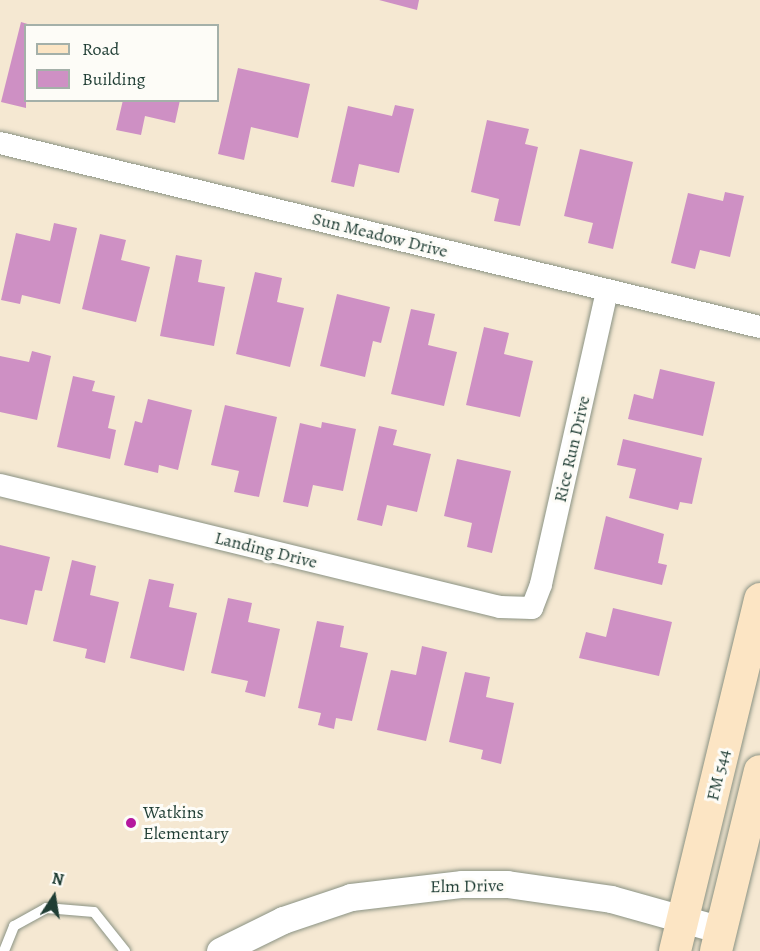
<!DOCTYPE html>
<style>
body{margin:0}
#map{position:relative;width:760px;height:951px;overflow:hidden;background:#f5e8d2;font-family:Alegreya,serif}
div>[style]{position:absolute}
.building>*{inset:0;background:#ce90c4}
.roads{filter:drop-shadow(0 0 2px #8a9283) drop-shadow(0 0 2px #8a9283)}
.service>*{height:10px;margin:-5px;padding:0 5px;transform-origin:5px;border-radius:5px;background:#fff}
.minor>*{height:22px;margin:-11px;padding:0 11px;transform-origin:11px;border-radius:11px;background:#fff}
.tertiary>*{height:27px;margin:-13.5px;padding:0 13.5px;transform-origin:13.5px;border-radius:13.5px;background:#fff}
.secondary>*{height:32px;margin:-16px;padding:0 16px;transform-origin:16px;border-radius:16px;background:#fce5c4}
.dots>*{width:16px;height:16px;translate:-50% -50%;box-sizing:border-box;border:3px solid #fdfcf7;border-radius:50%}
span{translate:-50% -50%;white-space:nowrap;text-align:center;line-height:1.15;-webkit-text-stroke:6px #fdfcf7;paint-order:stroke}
.street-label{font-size:18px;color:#1f3d34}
.poi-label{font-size:18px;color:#1f3d34}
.left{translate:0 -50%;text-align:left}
.legend{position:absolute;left:24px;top:24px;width:195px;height:78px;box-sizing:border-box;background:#fdfcf7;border:2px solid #a4b0a9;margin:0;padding:8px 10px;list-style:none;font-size:18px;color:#1f3d34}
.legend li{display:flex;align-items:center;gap:12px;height:30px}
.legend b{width:30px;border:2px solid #a4b0a9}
.north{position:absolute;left:24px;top:867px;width:60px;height:60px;-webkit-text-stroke:4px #fdfcf7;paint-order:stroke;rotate:12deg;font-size:16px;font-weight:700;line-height:24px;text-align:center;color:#1f3d34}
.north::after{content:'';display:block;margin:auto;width:21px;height:27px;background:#1f3d34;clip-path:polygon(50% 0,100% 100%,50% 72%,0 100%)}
</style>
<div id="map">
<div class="building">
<i style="clip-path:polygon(379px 0,419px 0,417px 10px)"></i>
<i style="clip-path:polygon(21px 22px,31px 25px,26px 26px,26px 108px,1px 102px)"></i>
<i style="clip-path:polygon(238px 68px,310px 84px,298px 138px,251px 127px,244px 160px,218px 154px)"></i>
<i style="clip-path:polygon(123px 100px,180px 100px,175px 123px,145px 116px,141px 135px,116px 130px)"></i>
<i style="clip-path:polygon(395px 105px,414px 109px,399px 173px,359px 164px,354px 187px,331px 182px,348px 106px,392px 116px)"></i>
<i style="clip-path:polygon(487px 120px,529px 129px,525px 144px,538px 147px,520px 226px,494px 221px,499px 199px,471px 192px)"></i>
<i style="clip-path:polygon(580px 149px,633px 162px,613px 249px,588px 243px,593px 223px,564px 216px)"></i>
<i style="clip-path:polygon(725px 192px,744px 196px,730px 257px,700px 250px,695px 269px,671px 263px,688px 193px,723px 201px)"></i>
<i style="clip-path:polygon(54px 223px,77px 228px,60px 304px,22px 295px,20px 304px,1px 300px,16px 233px,50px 241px)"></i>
<i style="clip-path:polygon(100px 234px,126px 240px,121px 260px,150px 267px,136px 322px,82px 309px)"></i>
<i style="clip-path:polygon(176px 255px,202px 260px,198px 282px,225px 287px,214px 346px,160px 336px)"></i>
<i style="clip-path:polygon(255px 272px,282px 278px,277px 302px,304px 308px,290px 367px,236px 354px)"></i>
<i style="clip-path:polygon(337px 294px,390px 307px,381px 343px,373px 341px,365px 377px,320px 366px)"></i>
<i style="clip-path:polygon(411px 309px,435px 314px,428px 345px,457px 352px,444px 406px,391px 394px)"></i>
<i style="clip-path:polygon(484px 327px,509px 333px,504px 354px,533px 361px,520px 417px,466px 405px)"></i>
<i style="clip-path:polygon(32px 351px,51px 356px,37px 420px,0 412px,0 356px,29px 362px)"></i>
<i style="clip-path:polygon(660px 369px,715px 382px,703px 436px,628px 419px,634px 394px,653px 399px)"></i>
<i style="clip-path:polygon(73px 376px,95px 381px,92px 391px,115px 396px,108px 428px,116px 430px,110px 459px,57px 447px)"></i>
<i style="clip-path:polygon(148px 399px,192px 410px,178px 470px,159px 465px,158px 473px,124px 465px,135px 421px,142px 423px)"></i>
<i style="clip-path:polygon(225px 405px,277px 417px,259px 497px,234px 492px,239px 471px,211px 465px)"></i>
<i style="clip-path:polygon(322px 422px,356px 429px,343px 491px,313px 485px,308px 507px,283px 502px,300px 423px,321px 428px)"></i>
<i style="clip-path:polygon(379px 426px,397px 430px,393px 445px,431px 454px,417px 512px,387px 505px,382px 526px,357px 520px)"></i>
<i style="clip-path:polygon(623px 439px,702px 458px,692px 504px,680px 502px,678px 510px,629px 498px,636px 469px,617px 465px)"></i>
<i style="clip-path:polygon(457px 459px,511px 471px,492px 553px,467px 547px,472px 523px,444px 516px)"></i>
<i style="clip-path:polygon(606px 516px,664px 534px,658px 563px,667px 565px,662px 585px,594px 569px)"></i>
<i style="clip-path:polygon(0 545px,50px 557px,42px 591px,35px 590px,27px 625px,0 619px)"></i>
<i style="clip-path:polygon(72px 560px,96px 566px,90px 595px,119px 602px,105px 663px,85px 658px,87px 649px,53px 641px)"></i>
<i style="clip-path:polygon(149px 579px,174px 584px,169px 607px,197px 613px,184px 671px,130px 658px)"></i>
<i style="clip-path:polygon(228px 598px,252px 603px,248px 622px,280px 629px,265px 697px,245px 692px,248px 681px,211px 673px)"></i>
<i style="clip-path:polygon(613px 608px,672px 622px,659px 676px,579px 658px,586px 632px,606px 637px)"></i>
<i style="clip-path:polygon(317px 621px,344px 626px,340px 647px,368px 653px,352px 721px,336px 718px,334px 729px,318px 725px,321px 713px,298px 708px)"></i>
<i style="clip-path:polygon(422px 646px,447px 652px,426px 741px,377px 730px,391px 670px,416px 675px)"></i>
<i style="clip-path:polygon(465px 672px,490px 677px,486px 697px,514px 703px,501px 764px,481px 759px,483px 750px,449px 742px)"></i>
</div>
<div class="roads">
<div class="service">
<i style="left:4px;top:951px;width:27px;rotate:-68deg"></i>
<i style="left:14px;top:926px;width:37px;rotate:-29deg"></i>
<i style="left:46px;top:908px;width:48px;rotate:4.8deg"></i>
<i style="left:94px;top:912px;width:50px;rotate:51.5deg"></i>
</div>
<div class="minor">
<i style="left:0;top:143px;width:782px;rotate:13.61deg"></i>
<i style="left:0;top:485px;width:515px;rotate:13.71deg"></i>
<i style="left:500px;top:607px;width:32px;rotate:2deg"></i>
<i style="left:532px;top:608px;width:26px;rotate:-69deg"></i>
<i style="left:541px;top:584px;width:301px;rotate:-77.3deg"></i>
</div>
<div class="tertiary">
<i style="left:220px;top:951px;width:70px;rotate:-26.2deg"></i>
<i style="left:283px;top:920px;width:72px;rotate:-18.7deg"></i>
<i style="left:351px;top:897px;width:112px;rotate:-6.7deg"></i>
<i style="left:462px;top:884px;width:45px"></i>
<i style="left:507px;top:884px;width:105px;rotate:8.2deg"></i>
<i style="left:611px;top:899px;width:114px;rotate:15.7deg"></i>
</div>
<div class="secondary">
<i style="left:675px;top:951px;width:362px;rotate:-76.4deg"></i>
<i style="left:716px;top:951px;width:185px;rotate:-76.3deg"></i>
</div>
</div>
<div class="dots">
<i style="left:131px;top:823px;background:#b5179e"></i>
</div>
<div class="street-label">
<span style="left:380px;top:235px;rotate:14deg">Sun Meadow Drive</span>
<span style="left:572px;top:449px;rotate:-77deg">Rice Run Drive</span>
<span style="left:266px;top:550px;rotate:14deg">Landing Drive</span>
<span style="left:718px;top:775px;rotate:-77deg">FM 544</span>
<span style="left:467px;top:886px;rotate:-1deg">Elm Drive</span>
</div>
<div class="poi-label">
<span class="left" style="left:143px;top:823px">Watkins<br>Elementary</span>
</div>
<ul class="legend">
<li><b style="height:8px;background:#fce5c4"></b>Road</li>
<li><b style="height:16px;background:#ce90c4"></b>Building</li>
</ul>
<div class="north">N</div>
</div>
